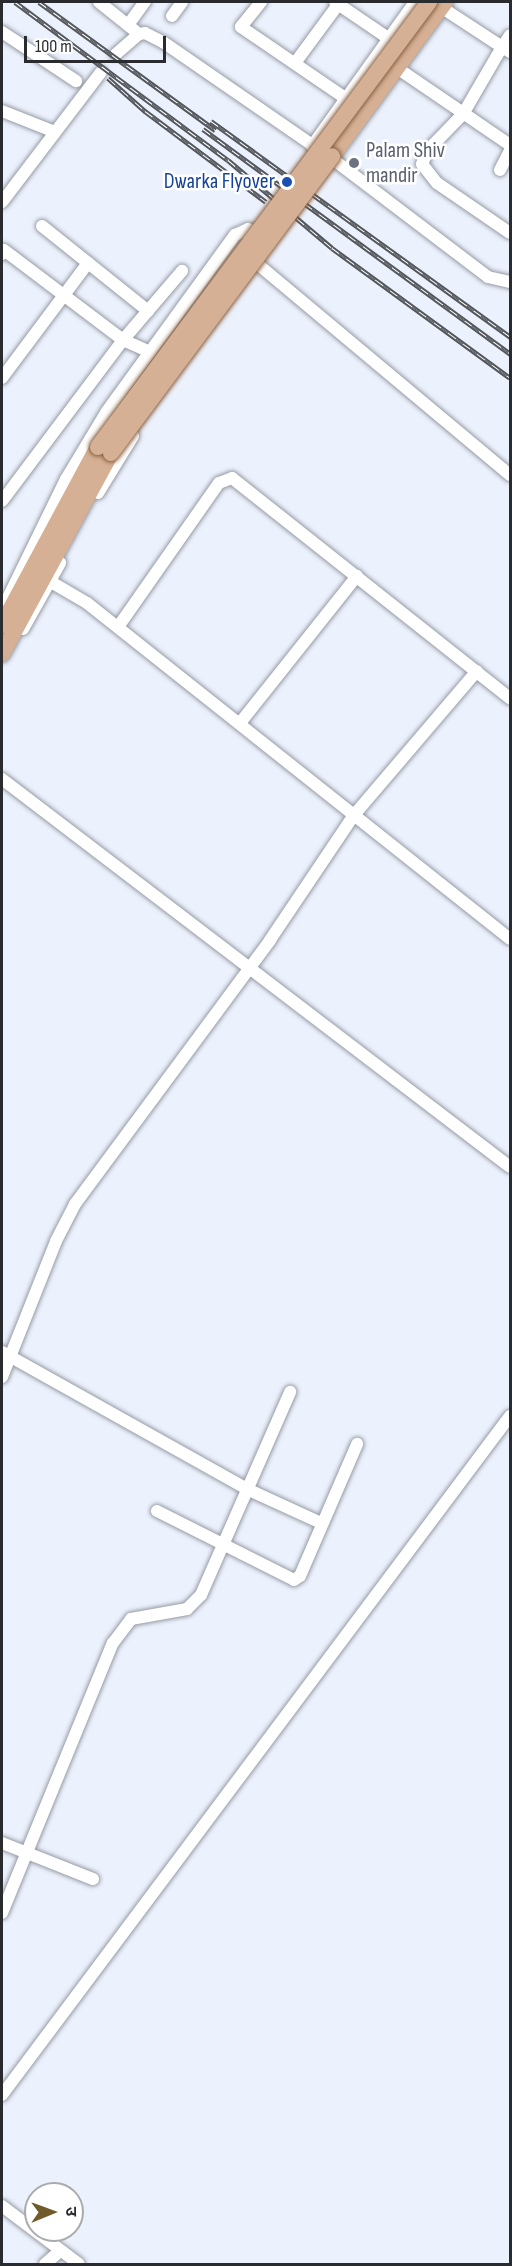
<!DOCTYPE html>
<meta charset="utf-8">
<style>
body{margin:0}
#map{position:relative;width:512px;height:2266px;overflow:hidden;background:#ecf2fd;font-family:"Sofia Sans Condensed","Noto Sans Devanagari",sans-serif}
div>[style]{position:absolute}
.roads{filter:drop-shadow(0 0 2px #969ba5) drop-shadow(0 0 2px #969ba5)}
.minor>*{height:12px;margin:-6px;padding:0 6px;transform-origin:6px;border-radius:6px;background:#fff}
.major>*{height:16px;margin:-8px;padding:0 8px;transform-origin:8px;border-radius:8px;background:#d6b094}
.rail>*{height:5px;margin-top:-2.5px;transform-origin:0;background:repeating-linear-gradient(90deg,#fff 0 9px,#53565b 0 18px);box-sizing:border-box;border-block:2px solid #53565b}
.bridges{filter:drop-shadow(0 0 2px #886042) drop-shadow(0 0 2px #886042)}
.major-bridge>*{height:16px;margin:-8px;padding:0 8px;transform-origin:8px;border-radius:8px;background:#d6b094}
.dots>*{width:16px;height:16px;translate:-50% -50%;box-sizing:border-box;border:3px solid #fff;border-radius:50%}
span{translate:-50% -50%;white-space:nowrap;text-align:center;line-height:1.15;-webkit-text-stroke:5px #fff;paint-order:stroke}
.worship-label{font-size:22px;color:#5b616d}
.left{translate:0 -50%;text-align:left}
.transit-label{font-size:22px;color:#164399}
.right{translate:-100% -50%;text-align:right}
.frame{position:absolute;inset:0;border:3px solid #292b2f;pointer-events:none}
.north{position:absolute;left:24px;top:2182px;width:60px;height:60px;box-sizing:border-box;background:#fff;border:2px solid #a9aaac;border-radius:50%;rotate:89deg;font-size:16px;font-weight:700;line-height:24px;text-align:center;color:#292b2f}
.north::after{content:'';display:block;margin:auto;width:21px;height:27px;background:#715b2a;clip-path:polygon(50% 0,100% 100%,50% 72%,0 100%)}
.scale{position:absolute;left:24px;top:36px;width:142px;height:27px;box-sizing:border-box;border:3px solid #292b2f;border-top:0;padding-left:8px;font-size:18px;line-height:21px;white-space:nowrap;color:#292b2f;-webkit-text-stroke:4px #fff;paint-order:stroke}
</style>
<div id="map">
<div class="roads">
<div class="minor">
<i style="left:99px;top:2px;width:51px;rotate:38.7deg"></i>
<i style="left:139px;top:34px;width:6px;rotate:-9deg"></i>
<i style="left:145px;top:33px;width:20px;rotate:27deg"></i>
<i style="left:163px;top:42px;width:208px;rotate:34.6deg"></i>
<i style="left:334px;top:160px;width:193px;rotate:37.2deg"></i>
<i style="left:488px;top:277px;width:23px;rotate:13deg"></i>
<i style="left:261px;top:2px;width:32px;rotate:129deg"></i>
<i style="left:241px;top:27px;width:126px;rotate:34.3deg"></i>
<i style="left:335px;top:2px;width:64px;rotate:34.2deg"></i>
<i style="left:447px;top:11px;width:66px;rotate:33.2deg"></i>
<i style="left:502px;top:47px;width:14px;rotate:-56deg"></i>
<i style="left:172px;top:16px;width:17px;rotate:-54deg"></i>
<i style="left:128px;top:25px;width:29px;rotate:-54deg"></i>
<i style="left:2px;top:32px;width:89px;rotate:33.5deg"></i>
<i style="left:510px;top:52px;width:9px;rotate:-148deg"></i>
<i style="left:502px;top:47px;width:78px;rotate:120.2deg"></i>
<i style="left:463px;top:114px;width:50px;rotate:134.2deg"></i>
<i style="left:428px;top:150px;width:15px;rotate:113deg"></i>
<i style="left:422px;top:164px;width:24px;rotate:52deg"></i>
<i style="left:437px;top:183px;width:88px;rotate:34.4deg"></i>
<i style="left:116px;top:54px;width:30px;rotate:-41deg"></i>
<i style="left:295px;top:63px;width:76px;rotate:-53.6deg"></i>
<i style="left:403px;top:72px;width:130px;rotate:34.3deg"></i>
<i style="left:2px;top:111px;width:57px;rotate:21.6deg"></i>
<i style="left:312px;top:146px;width:177px;rotate:-54.4deg"></i>
<i style="left:500px;top:170px;width:22px;rotate:-63deg"></i>
<i style="left:2px;top:202px;width:163px;rotate:-52.7deg"></i>
<i style="left:42px;top:226px;width:136px;rotate:38.7deg"></i>
<i style="left:2px;top:254px;width:4px;rotate:-63deg"></i>
<i style="left:4px;top:250px;width:149px;rotate:37.1deg"></i>
<i style="left:123px;top:340px;width:201px;rotate:126.9deg"></i>
<i style="left:260px;top:266px;width:326px;rotate:39.9deg"></i>
<i style="left:150px;top:352px;width:30px;rotate:-156deg"></i>
<i style="left:123px;top:340px;width:91px;rotate:-49.5deg"></i>
<i style="left:2px;top:378px;width:144px;rotate:-53.2deg"></i>
<i style="left:98px;top:493px;width:67px;rotate:-58.4deg"></i>
<i style="left:51px;top:582px;width:42px;rotate:30.3deg"></i>
<i style="left:87px;top:603px;width:540px;rotate:38.46deg"></i>
<i style="left:4px;top:606px;width:141px;rotate:-64deg"></i>
<i style="left:66px;top:479px;width:79px;rotate:-58.9deg"></i>
<i style="left:107px;top:411px;width:218px;rotate:-54deg"></i>
<i style="left:235px;top:235px;width:14px;rotate:-25deg"></i>
<i style="left:248px;top:229px;width:15px;rotate:23deg"></i>
<i style="left:118px;top:627px;width:176px;rotate:-55deg"></i>
<i style="left:219px;top:483px;width:14px;rotate:-21deg"></i>
<i style="left:232px;top:478px;width:355px;rotate:38.4deg"></i>
<i style="left:23px;top:629px;width:76px;rotate:-60.7deg"></i>
<i style="left:240px;top:723px;width:188px;rotate:-51.5deg"></i>
<i style="left:2px;top:779px;width:639px;rotate:37.37deg"></i>
<i style="left:2px;top:1352px;width:283px;rotate:29.2deg"></i>
<i style="left:249px;top:1490px;width:79px;rotate:24.6deg"></i>
<i style="left:2px;top:1377px;width:146px;rotate:-68.3deg"></i>
<i style="left:56px;top:1241px;width:42px;rotate:-62.8deg"></i>
<i style="left:75px;top:1204px;width:328px;rotate:-53.5deg"></i>
<i style="left:270px;top:940px;width:151px;rotate:-56.1deg"></i>
<i style="left:354px;top:815px;width:189px;rotate:-49.5deg"></i>
<i style="left:157px;top:1511px;width:153px;rotate:26.7deg"></i>
<i style="left:294px;top:1580px;width:7px;rotate:-34deg"></i>
<i style="left:300px;top:1576px;width:144px;rotate:-66.6deg"></i>
<i style="left:2px;top:1843px;width:98px;rotate:21.6deg"></i>
<i style="left:2px;top:1913px;width:292px;rotate:-67.7deg"></i>
<i style="left:113px;top:1643px;width:30px;rotate:-53deg"></i>
<i style="left:131px;top:1619px;width:57px;rotate:-10.1deg"></i>
<i style="left:187px;top:1609px;width:20px;rotate:-45deg"></i>
<i style="left:201px;top:1595px;width:222px;rotate:-66.3deg"></i>
<i style="left:2px;top:2095px;width:848px;rotate:-53.2deg"></i>
<i style="left:2px;top:2206px;width:96px;rotate:37deg"></i>
<i style="left:45px;top:2264px;width:20px;rotate:-41deg"></i>
</div>
<div class="major">
<i style="left:332px;top:156px;width:191px;rotate:-53.7deg"></i>
<i style="left:2px;top:625px;width:202px;rotate:-61.7deg"></i>
<i style="left:2px;top:654px;width:229px;rotate:-61.5deg"></i>
</div>
</div>
<div class="rail">
<i style="left:15px;top:2px;width:265px;rotate:36.6deg"></i>
<i style="left:228px;top:160px;width:136px;rotate:40.2deg"></i>
<i style="left:332px;top:248px;width:220px;rotate:36.1deg"></i>
<i style="left:39px;top:2px;width:218px;rotate:36deg"></i>
<i style="left:108px;top:78px;width:50px;rotate:41.7deg"></i>
<i style="left:145px;top:111px;width:151px;rotate:36.9deg"></i>
<i style="left:211px;top:121px;width:369px;rotate:35.8deg"></i>
<i style="left:203px;top:129px;width:381px;rotate:36.2deg"></i>
</div>
<div class="bridges">
<div class="major-bridge">
<i style="left:98px;top:447px;width:555px;rotate:-53.36deg"></i>
<i style="left:111px;top:453px;width:370px;rotate:-53.3deg"></i>
</div>
</div>
<div class="dots">
<i style="left:354px;top:163px;background:#6b7280"></i>
<i style="left:287px;top:182px;background:#1a4fb4"></i>
</div>
<div class="worship-label">
<span class="left" style="left:366px;top:163px">Palam Shiv<br>mandir</span>
</div>
<div class="transit-label">
<span class="right" style="left:275px;top:182px">Dwarka Flyover</span>
</div>
<div class="frame"></div>
<div class="north">उ</div>
<div class="scale">100 m</div>
</div>
